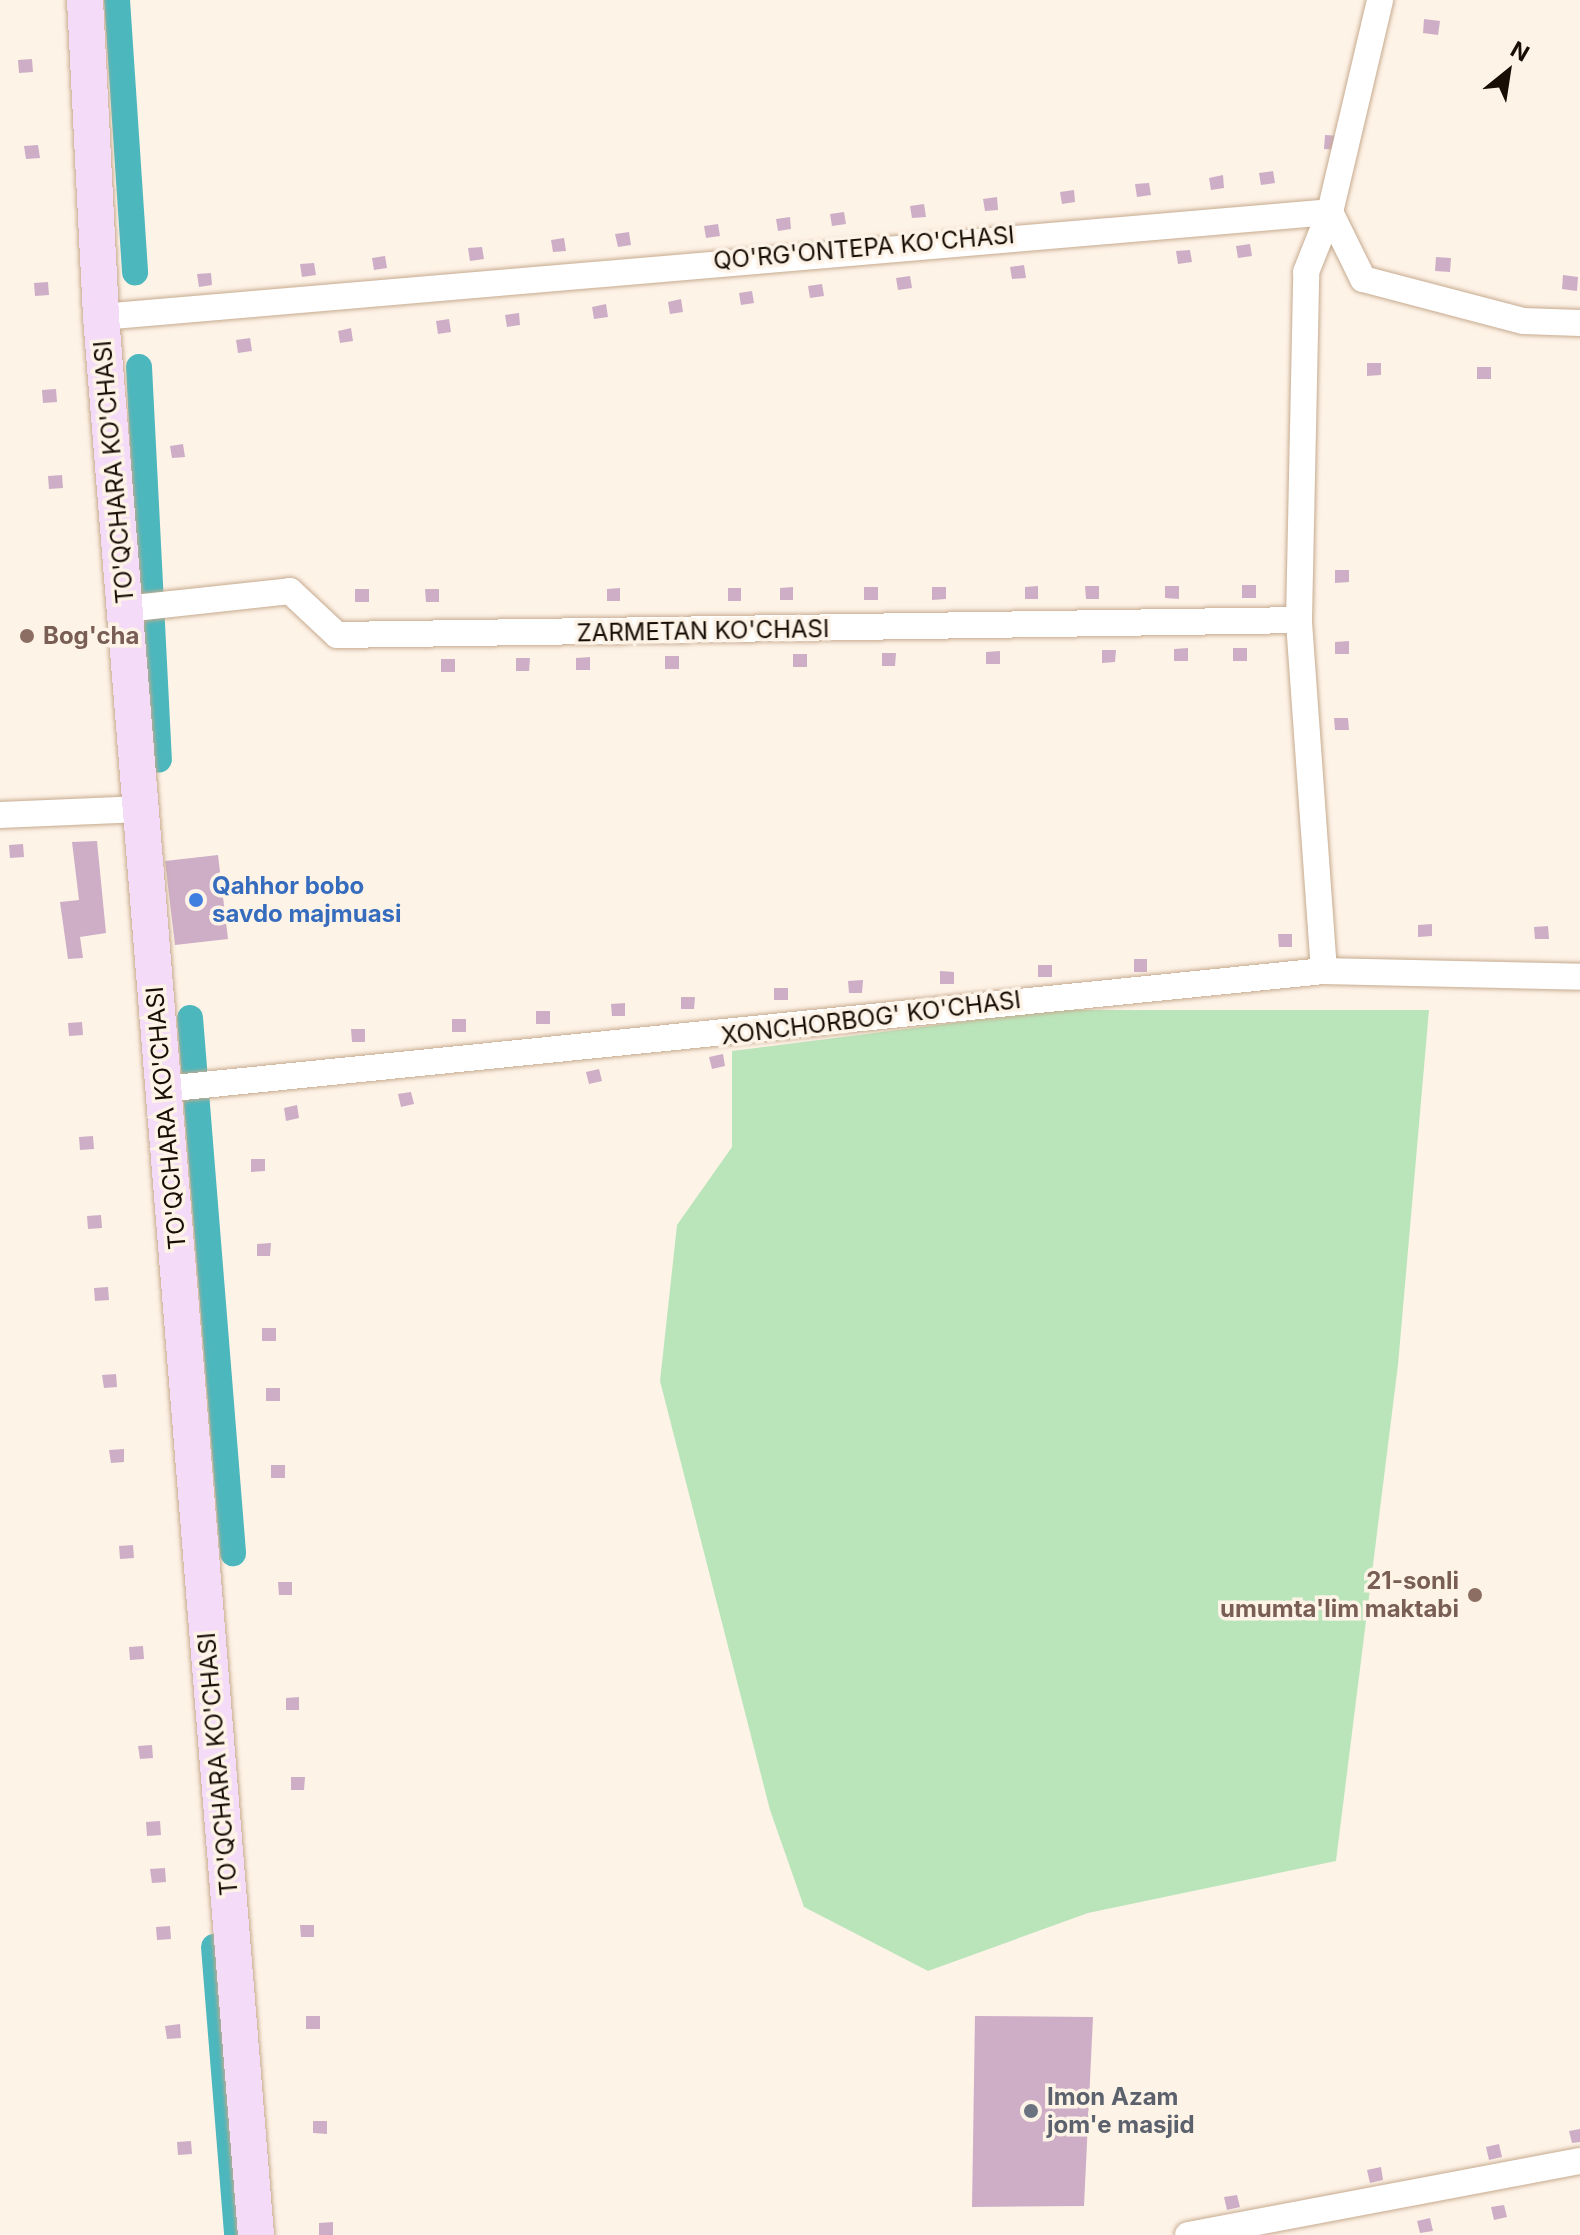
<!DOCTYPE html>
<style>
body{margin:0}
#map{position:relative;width:1580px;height:2235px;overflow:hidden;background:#fef3e7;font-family:Inter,sans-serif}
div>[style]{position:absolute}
.green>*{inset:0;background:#bae5bb}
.canal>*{height:26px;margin:-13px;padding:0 13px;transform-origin:13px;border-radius:13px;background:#4cb7bd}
.building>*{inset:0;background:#ceaec7}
.roads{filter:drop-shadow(0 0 2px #c6aa8f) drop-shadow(0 0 2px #c6aa8f)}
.street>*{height:26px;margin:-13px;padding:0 13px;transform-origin:13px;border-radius:13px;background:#fff}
.secondary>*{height:36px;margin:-18px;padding:0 18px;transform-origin:18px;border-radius:18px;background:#f4dbf7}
.dots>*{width:22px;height:22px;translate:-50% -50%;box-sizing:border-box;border:4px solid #fef3e7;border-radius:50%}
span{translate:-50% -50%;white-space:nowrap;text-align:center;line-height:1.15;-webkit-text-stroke:7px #fef3e7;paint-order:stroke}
.street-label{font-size:24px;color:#180e05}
.education-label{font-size:24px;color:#785e54;font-weight:700}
.left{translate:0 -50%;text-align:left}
.right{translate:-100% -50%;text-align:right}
.shop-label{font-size:24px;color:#366cbe;font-weight:700}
.worship-label{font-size:24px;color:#5b616d;font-weight:700}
.north{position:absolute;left:1468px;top:32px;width:80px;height:80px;-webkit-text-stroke:6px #fef3e7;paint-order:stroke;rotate:30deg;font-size:22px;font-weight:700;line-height:32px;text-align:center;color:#180e05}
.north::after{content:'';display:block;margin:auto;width:28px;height:36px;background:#180e05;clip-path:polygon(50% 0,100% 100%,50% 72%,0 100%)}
</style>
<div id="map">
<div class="green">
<i style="clip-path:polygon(1055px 1010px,1429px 1010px,1398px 1365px,1336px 1861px,1088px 1913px,928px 1971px,804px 1907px,770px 1810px,660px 1381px,677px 1225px,732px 1147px,732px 1051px)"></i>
</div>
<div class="canal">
<i style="left:117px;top:0;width:273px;rotate:86.2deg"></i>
<i style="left:139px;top:367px;width:393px;rotate:87.1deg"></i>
<i style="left:190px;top:1018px;width:537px;rotate:85.4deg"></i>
<i style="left:214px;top:1947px;width:289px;rotate:85.4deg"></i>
</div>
<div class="building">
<i style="clip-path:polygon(1424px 19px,1440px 21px,1438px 35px,1423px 33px)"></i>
<i style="clip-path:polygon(32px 59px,33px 72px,19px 73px,18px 60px)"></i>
<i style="clip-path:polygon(1325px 135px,1341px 136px,1339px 150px,1324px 149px)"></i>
<i style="clip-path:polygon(38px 145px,40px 158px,26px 159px,24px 146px)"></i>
<i style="clip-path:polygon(1273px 171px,1275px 183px,1261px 185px,1259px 173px)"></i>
<i style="clip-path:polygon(1223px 175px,1224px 188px,1211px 190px,1209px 178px)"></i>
<i style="clip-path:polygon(1149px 183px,1151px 195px,1137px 197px,1135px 184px)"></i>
<i style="clip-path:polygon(1074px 190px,1075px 202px,1062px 204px,1060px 192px)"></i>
<i style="clip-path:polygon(997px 197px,998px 210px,985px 211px,983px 199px)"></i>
<i style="clip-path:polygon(924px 204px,926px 217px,912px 218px,910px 206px)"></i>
<i style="clip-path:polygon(844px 212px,846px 224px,832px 226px,830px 214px)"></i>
<i style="clip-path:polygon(790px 217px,791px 229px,778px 231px,776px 219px)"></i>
<i style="clip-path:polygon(718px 224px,720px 236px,706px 238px,704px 226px)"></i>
<i style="clip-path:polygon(629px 232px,631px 245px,618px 247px,615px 234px)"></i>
<i style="clip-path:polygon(564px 238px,566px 251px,553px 252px,551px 240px)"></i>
<i style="clip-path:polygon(1250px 244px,1252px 256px,1238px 258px,1236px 246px)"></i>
<i style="clip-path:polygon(482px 247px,484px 259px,470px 261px,468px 248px)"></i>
<i style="clip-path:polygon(1190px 250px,1192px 262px,1178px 264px,1176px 251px)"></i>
<i style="clip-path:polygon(385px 256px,387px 268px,374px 270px,372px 258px)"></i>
<i style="clip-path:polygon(1436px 257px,1451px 258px,1450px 272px,1435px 271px)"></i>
<i style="clip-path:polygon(314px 263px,316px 275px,302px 277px,300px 264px)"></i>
<i style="clip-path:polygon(1024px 265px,1026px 278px,1012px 279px,1010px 267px)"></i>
<i style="clip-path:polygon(211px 273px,212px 285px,199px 287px,197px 274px)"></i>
<i style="clip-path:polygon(1563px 275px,1578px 277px,1577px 291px,1562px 289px)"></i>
<i style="clip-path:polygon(910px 276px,912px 288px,898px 290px,896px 278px)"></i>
<i style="clip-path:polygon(48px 282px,49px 295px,35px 296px,34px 283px)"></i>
<i style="clip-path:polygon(822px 284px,824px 296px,810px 298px,808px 286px)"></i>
<i style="clip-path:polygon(752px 291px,754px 303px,741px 305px,739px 293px)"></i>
<i style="clip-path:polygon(681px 299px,683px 312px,670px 314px,668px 302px)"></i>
<i style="clip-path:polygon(606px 304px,608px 317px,594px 319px,592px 307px)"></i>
<i style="clip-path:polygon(519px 313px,520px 325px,507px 327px,505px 315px)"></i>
<i style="clip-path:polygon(449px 319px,451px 332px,438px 334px,436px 321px)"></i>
<i style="clip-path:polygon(351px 328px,353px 341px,340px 343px,338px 331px)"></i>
<i style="clip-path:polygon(250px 338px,252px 351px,238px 353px,236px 340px)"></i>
<i style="clip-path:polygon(1367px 363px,1381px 363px,1381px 375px,1367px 376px)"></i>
<i style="clip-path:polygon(1477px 367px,1491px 367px,1491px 379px,1477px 379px)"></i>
<i style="clip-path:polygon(56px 389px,57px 402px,43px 403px,42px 390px)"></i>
<i style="clip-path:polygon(183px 444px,185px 457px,172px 458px,170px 446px)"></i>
<i style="clip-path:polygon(62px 475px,63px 488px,49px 489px,48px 476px)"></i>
<i style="clip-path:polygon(1335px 570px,1349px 570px,1349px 582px,1335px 583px)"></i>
<i style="clip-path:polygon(1242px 585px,1256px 585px,1256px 598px,1242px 598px)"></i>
<i style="clip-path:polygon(1038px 586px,1038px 599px,1025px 599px,1025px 587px)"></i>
<i style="clip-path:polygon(1085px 586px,1099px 586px,1099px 599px,1086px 599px)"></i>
<i style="clip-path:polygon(1165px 586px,1179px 586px,1179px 599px,1165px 598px)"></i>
<i style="clip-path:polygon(793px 587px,793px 600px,780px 600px,780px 588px)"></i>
<i style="clip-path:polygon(864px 587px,878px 587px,878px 600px,864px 600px)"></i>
<i style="clip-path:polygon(932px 587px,946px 587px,946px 599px,932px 600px)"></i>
<i style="clip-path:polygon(620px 588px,620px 601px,607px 601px,607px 589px)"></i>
<i style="clip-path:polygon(728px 588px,741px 588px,741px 601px,728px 601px)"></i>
<i style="clip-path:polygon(355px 589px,369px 589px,369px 602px,355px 602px)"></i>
<i style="clip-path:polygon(425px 589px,439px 589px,439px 602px,426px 602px)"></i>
<i style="clip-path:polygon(1349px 641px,1349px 654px,1335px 654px,1335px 642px)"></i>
<i style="clip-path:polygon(1188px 648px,1188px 661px,1174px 661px,1174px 649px)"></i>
<i style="clip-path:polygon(1233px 648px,1247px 648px,1247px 661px,1233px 661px)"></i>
<i style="clip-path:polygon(1102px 650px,1116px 650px,1115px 662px,1102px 663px)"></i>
<i style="clip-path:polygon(1000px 651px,1000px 664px,986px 664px,986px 652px)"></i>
<i style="clip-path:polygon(882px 653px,896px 653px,895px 666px,882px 666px)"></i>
<i style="clip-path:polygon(793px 654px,807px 654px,807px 667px,793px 667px)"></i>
<i style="clip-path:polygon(665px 656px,679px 656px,679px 669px,665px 669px)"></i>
<i style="clip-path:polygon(590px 657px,590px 670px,576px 670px,576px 658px)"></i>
<i style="clip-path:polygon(516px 658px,530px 658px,529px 671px,516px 671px)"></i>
<i style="clip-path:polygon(441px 659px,455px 659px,455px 672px,441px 672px)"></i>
<i style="clip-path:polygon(1334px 718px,1348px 718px,1349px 730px,1335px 730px)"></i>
<i style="clip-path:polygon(97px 841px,106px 933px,80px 937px,83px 958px,68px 959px,60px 902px,79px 900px,72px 842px)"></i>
<i style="clip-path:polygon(23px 844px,24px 857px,10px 858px,9px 845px)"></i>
<i style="clip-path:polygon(218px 855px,228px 939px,175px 945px,165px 861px)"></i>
<i style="clip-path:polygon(1432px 924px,1432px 936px,1418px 937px,1418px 925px)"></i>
<i style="clip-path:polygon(1548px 926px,1549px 939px,1535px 939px,1534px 927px)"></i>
<i style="clip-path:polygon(1278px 934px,1292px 934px,1292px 947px,1279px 947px)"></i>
<i style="clip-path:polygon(1134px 959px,1147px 959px,1147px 972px,1134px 972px)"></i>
<i style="clip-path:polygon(1038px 965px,1052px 965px,1052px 977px,1038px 977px)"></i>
<i style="clip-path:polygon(940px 971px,954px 972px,954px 984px,940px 984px)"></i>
<i style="clip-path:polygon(863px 980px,862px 993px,849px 993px,848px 981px)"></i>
<i style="clip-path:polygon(774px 988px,788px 988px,788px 1000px,774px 1000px)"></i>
<i style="clip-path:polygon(681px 997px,695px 997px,694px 1009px,681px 1009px)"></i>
<i style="clip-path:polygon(625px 1003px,625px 1016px,612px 1016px,611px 1004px)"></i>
<i style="clip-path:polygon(536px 1011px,550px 1011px,550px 1024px,536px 1024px)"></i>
<i style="clip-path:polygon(452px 1019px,466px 1019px,466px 1032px,452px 1032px)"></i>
<i style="clip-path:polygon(82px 1022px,83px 1035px,69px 1036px,68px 1023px)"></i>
<i style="clip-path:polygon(351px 1029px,365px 1029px,365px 1042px,352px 1042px)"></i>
<i style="clip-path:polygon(723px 1054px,725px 1066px,712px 1069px,709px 1057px)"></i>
<i style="clip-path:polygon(599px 1069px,602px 1081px,589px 1084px,586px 1072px)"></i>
<i style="clip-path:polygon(411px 1092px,414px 1104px,401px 1107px,398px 1094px)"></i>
<i style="clip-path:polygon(297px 1105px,299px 1118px,286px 1121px,284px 1108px)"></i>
<i style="clip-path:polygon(93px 1136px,94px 1149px,80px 1150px,79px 1137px)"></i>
<i style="clip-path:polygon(251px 1159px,265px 1159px,265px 1171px,251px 1172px)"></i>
<i style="clip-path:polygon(101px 1215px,102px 1228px,88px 1229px,87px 1216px)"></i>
<i style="clip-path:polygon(271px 1243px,270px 1256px,257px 1256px,257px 1244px)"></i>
<i style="clip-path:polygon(108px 1287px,109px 1300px,95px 1301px,94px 1288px)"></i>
<i style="clip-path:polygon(262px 1328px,276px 1328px,276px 1341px,262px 1341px)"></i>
<i style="clip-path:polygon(116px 1374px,117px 1387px,104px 1388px,102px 1375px)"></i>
<i style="clip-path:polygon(266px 1388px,280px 1388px,280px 1401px,266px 1401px)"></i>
<i style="clip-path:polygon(124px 1449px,124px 1462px,111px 1463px,109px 1450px)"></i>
<i style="clip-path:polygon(271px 1465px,285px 1465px,285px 1478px,271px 1478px)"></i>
<i style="clip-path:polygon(133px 1545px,134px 1558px,120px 1559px,119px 1546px)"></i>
<i style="clip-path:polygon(278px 1582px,292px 1582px,292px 1595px,279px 1595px)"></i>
<i style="clip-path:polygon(143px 1646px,144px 1659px,130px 1660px,129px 1647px)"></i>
<i style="clip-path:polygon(299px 1697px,299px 1710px,286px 1710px,286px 1698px)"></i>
<i style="clip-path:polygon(152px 1745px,153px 1758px,140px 1759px,138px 1746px)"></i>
<i style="clip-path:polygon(291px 1777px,305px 1777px,304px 1790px,291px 1790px)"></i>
<i style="clip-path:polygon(160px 1821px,161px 1835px,147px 1836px,146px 1822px)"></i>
<i style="clip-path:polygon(165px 1868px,166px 1882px,152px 1883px,150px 1869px)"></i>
<i style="clip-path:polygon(300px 1925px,314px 1925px,314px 1937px,301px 1937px)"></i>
<i style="clip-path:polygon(170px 1926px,171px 1939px,157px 1940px,156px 1927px)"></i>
<i style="clip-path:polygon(306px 2016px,320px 2016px,320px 2029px,306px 2029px)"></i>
<i style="clip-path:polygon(975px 2016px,1093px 2017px,1084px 2206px,972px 2207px)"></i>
<i style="clip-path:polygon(180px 2024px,181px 2038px,167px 2039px,165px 2026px)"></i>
<i style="clip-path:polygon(313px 2121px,327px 2121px,327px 2134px,313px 2133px)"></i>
<i style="clip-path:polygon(1580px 2129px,1580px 2142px,1572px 2143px,1569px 2131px)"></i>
<i style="clip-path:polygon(191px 2141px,192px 2154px,178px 2155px,177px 2142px)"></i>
<i style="clip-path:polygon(1499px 2144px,1502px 2157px,1489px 2160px,1486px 2147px)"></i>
<i style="clip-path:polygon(1381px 2167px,1383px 2180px,1370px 2183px,1367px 2170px)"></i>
<i style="clip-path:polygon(1237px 2195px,1240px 2207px,1227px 2210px,1224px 2197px)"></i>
<i style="clip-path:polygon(1504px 2205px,1507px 2217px,1494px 2220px,1491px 2207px)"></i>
<i style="clip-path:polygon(1430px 2218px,1433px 2231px,1420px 2233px,1417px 2221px)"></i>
<i style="clip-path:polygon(333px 2222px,333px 2235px,319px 2235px,319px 2223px)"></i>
</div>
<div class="roads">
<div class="street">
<i style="left:101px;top:317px;width:1233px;rotate:-4.88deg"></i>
<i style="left:1330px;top:212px;width:75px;rotate:63.8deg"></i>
<i style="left:1363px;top:279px;width:165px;rotate:14.7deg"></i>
<i style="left:1523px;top:321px;width:57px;rotate:2deg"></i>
<i style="left:125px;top:609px;width:166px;rotate:-6.2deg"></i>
<i style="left:290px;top:591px;width:64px;rotate:43.1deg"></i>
<i style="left:337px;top:635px;width:962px;rotate:-0.89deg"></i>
<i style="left:0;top:815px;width:141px;rotate:-2.4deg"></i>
<i style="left:1324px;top:971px;width:352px;rotate:-94.1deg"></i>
<i style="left:1299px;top:620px;width:348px;rotate:-88.8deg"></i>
<i style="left:1306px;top:272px;width:65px;rotate:-68.2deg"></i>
<i style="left:1330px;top:212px;width:218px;rotate:-76.7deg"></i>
<i style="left:164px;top:1089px;width:1166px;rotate:-5.81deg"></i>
<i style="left:1324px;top:971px;width:256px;rotate:1.3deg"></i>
<i style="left:1188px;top:2235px;width:399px;rotate:-10.7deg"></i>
</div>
<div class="secondary">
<i style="left:85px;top:0;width:317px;rotate:87.1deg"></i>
<i style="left:101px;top:317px;width:1924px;rotate:85.38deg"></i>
</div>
</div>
<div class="dots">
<i style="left:27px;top:636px;background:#8d6e63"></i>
<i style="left:196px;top:900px;background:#3f7fe0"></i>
<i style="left:1475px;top:1595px;background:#8d6e63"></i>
<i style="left:1031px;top:2111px;background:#6b7280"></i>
</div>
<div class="street-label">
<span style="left:864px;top:248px;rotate:-5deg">QO'RG'ONTEPA KO'CHASI</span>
<span style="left:114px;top:472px;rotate:-95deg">TO'QCHARA KO'CHASI</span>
<span style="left:703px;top:631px;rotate:-1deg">ZARMETAN KO'CHASI</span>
<span style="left:871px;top:1018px;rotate:-7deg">XONCHORBOG' KO'CHASI</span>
<span style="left:166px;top:1118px;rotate:-95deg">TO'QCHARA KO'CHASI</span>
<span style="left:218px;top:1764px;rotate:-95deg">TO'QCHARA KO'CHASI</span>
</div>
<div class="education-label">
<span class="left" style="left:43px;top:636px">Bog'cha</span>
<span class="right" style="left:1459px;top:1595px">21-sonli<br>umumta'lim maktabi</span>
</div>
<div class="shop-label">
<span class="left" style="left:212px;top:900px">Qahhor bobo<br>savdo majmuasi</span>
</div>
<div class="worship-label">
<span class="left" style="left:1047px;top:2111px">Imon Azam<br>jom'e masjid</span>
</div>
<div class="north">N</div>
</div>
